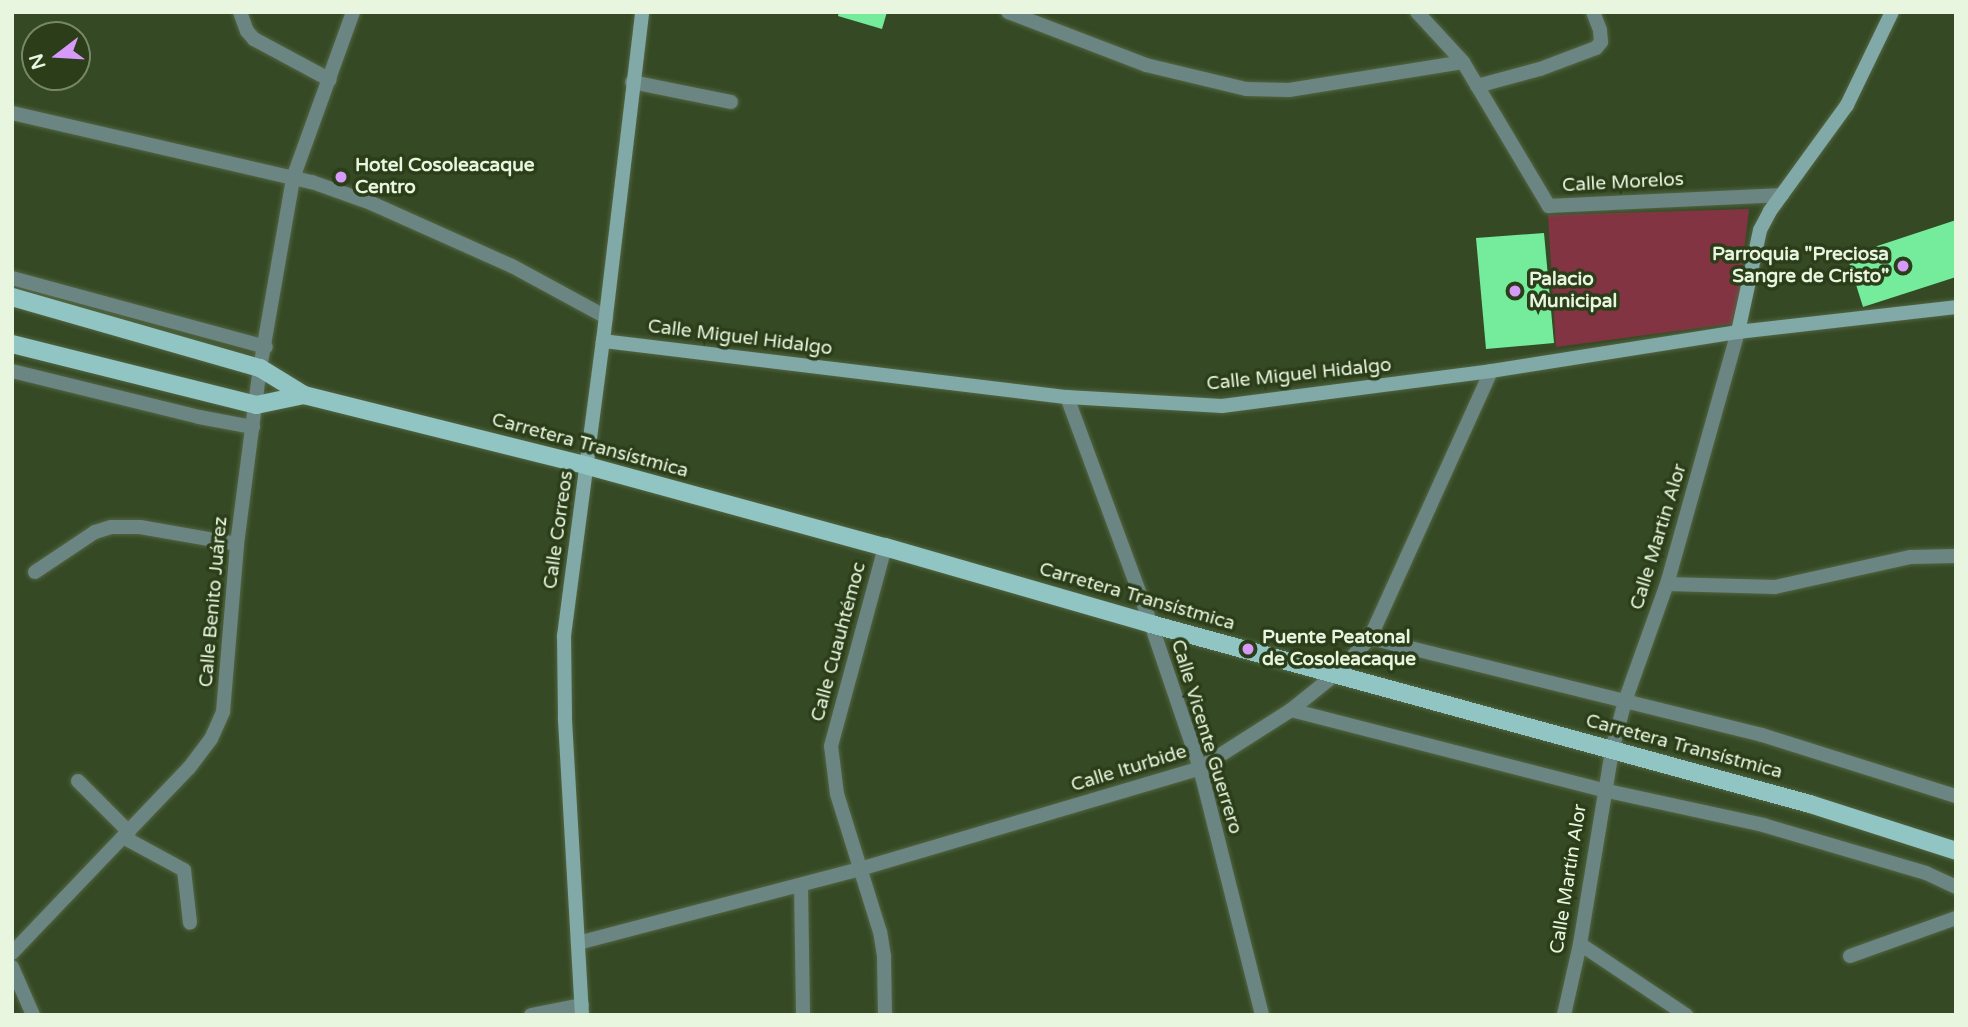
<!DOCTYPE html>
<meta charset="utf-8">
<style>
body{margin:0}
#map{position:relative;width:1968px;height:1027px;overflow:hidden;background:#354924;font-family:"Varela Round",sans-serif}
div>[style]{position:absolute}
.green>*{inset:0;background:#833442}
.building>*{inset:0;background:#75ec9b}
.roads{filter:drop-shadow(0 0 2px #526542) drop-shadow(0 0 2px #526542)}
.minor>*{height:14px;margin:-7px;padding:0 7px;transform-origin:7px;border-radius:7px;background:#6b8583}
.tertiary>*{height:14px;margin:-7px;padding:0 7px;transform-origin:7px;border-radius:7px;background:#6b8583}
.secondary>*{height:14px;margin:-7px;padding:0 7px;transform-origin:7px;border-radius:7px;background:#81a9a7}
.primary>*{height:18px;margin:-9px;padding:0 9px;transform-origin:9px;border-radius:9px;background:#91c5c3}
.dots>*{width:19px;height:19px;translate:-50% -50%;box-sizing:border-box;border:4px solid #2b3e19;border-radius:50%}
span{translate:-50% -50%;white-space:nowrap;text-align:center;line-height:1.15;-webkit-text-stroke:7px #2b3e19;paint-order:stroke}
.poi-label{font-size:19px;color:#e8f5df;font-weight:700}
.left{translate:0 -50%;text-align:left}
.right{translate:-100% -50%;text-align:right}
.street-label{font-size:19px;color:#e8f5df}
.frame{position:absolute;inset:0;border:14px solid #e8f5df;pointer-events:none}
.north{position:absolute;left:21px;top:21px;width:70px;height:70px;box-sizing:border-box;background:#2b3e19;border:2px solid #778768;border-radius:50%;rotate:253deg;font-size:19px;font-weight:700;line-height:28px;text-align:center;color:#e8f5df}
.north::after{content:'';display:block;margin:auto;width:24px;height:32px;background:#d69bf9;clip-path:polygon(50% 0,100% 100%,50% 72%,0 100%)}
</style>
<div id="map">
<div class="green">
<i style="clip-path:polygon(1749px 209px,1736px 323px,1556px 347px,1548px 215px)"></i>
</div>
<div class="building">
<i style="clip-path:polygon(839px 12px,887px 12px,882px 29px,838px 16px)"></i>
<i style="clip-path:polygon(1956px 220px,1956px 277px,1863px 307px,1847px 256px)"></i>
<i style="clip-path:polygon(1544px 233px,1554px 343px,1486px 349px,1476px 238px)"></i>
</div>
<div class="roads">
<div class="minor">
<i style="left:240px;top:12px;width:20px;rotate:70deg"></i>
<i style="left:247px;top:31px;width:11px;rotate:49deg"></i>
<i style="left:254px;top:39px;width:86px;rotate:28.3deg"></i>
<i style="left:1008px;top:12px;width:148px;rotate:21deg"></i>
<i style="left:1146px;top:65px;width:103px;rotate:13.5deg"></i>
<i style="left:1246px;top:89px;width:43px;rotate:1.3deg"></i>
<i style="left:1289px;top:90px;width:176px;rotate:-9.1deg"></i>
<i style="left:1417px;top:12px;width:68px;rotate:47.4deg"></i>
<i style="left:1463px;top:62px;width:168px;rotate:59.2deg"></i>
<i style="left:1549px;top:206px;width:233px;rotate:-2.7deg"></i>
<i style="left:632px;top:82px;width:101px;rotate:11.4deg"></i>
<i style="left:1477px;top:86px;width:65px;rotate:-15.1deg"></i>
<i style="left:1540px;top:69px;width:60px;rotate:-20.6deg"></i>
<i style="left:1596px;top:48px;width:8px;rotate:-50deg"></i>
<i style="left:1601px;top:42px;width:12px;rotate:-95deg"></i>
<i style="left:1600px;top:30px;width:19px;rotate:-111deg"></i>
<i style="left:12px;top:113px;width:308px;rotate:13deg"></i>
<i style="left:312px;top:182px;width:63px;rotate:19.6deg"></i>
<i style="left:371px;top:203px;width:154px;rotate:24.1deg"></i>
<i style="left:512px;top:266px;width:107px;rotate:28.5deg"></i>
<i style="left:12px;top:278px;width:263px;rotate:15.2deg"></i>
<i style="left:12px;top:371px;width:193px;rotate:13.8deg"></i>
<i style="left:199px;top:417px;width:55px;rotate:10.5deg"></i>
<i style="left:1067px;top:397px;width:242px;rotate:69.7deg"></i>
<i style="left:35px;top:572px;width:72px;rotate:-33.7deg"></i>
<i style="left:95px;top:532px;width:17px;rotate:-17deg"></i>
<i style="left:111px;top:527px;width:29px"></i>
<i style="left:140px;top:527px;width:98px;rotate:9.9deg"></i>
<i style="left:1667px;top:584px;width:108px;rotate:1.6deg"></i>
<i style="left:1775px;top:587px;width:138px;rotate:-12.5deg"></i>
<i style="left:1910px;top:557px;width:46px;rotate:-1.2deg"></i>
<i style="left:1370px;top:638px;width:404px;rotate:13.9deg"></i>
<i style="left:1762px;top:735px;width:203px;rotate:17.5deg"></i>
<i style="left:1291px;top:710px;width:322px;rotate:14.4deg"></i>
<i style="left:1603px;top:790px;width:164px;rotate:12.3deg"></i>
<i style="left:1763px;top:825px;width:170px;rotate:16.4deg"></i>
<i style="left:1926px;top:873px;width:33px;rotate:25deg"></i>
<i style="left:78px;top:781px;width:72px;rotate:45deg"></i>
<i style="left:123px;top:837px;width:69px;rotate:28.4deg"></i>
<i style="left:184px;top:870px;width:53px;rotate:83.5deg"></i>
<i style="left:801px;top:885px;width:130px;rotate:89.1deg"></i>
<i style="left:578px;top:943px;width:292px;rotate:-14.7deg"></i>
<i style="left:860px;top:869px;width:355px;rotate:-16.5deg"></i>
<i style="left:1200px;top:768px;width:108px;rotate:-32.5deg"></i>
<i style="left:1291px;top:710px;width:59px;rotate:-38.8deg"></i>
<i style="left:1337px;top:673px;width:48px;rotate:-46.7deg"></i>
<i style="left:1370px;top:638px;width:293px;rotate:-65.6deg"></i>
<i style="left:1580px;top:944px;width:128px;rotate:33.8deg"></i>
<i style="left:12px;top:953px;width:256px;rotate:-46.3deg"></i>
<i style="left:189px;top:768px;width:36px;rotate:-53deg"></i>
<i style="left:211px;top:739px;width:30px;rotate:-66deg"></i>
<i style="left:223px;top:712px;width:169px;rotate:-85.2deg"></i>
<i style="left:237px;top:544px;width:177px;rotate:-82.6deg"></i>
<i style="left:260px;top:368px;width:193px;rotate:-80.1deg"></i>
<i style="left:293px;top:178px;width:177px;rotate:-70.1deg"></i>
<i style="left:1850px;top:956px;width:113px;rotate:-19.7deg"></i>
<i style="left:12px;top:967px;width:52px;rotate:66.4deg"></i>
<i style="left:531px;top:1015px;width:52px;rotate:-11.1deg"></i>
<i style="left:885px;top:1015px;width:59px;rotate:-91deg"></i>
<i style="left:884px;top:956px;width:24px;rotate:-99deg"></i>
<i style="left:880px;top:932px;width:145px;rotate:-107.3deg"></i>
<i style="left:837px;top:794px;width:48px;rotate:-97.1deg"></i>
<i style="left:831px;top:746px;width:206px;rotate:-74.8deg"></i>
<i style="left:1564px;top:1015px;width:73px;rotate:-77.3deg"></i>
<i style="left:1580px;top:944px;width:197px;rotate:-80.6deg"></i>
</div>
<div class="tertiary">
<i style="left:1151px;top:624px;width:152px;rotate:71.2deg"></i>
<i style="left:1200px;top:768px;width:255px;rotate:75.9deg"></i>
<i style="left:1612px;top:750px;width:51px;rotate:-75.1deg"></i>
<i style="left:1625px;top:701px;width:124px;rotate:-70.3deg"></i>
<i style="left:1667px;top:584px;width:262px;rotate:-74.3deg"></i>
</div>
<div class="secondary">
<i style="left:1738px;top:332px;width:104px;rotate:-77.8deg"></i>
<i style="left:1760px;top:230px;width:21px;rotate:-62deg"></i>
<i style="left:1770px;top:211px;width:131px;rotate:-54deg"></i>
<i style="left:1847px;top:105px;width:103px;rotate:-64.2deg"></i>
<i style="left:603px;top:341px;width:467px;rotate:6.9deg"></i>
<i style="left:1067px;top:397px;width:155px;rotate:3.3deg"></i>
<i style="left:1222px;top:406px;width:271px;rotate:-7.4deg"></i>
<i style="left:1491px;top:371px;width:250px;rotate:-9deg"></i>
<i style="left:1738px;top:332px;width:219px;rotate:-6.5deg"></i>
<i style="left:582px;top:1015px;width:299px;rotate:-93.3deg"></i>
<i style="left:565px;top:716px;width:80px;rotate:-90.7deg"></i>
<i style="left:564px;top:636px;width:298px;rotate:-82.5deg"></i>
<i style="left:603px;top:341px;width:331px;rotate:-83.2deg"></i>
</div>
<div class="primary">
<i style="left:12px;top:297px;width:258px;rotate:16deg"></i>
<i style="left:260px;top:368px;width:52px;rotate:31.5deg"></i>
<i style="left:304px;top:395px;width:293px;rotate:14deg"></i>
<i style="left:588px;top:466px;width:308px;rotate:15.3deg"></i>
<i style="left:885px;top:547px;width:277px;rotate:16.1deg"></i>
<i style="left:1151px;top:624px;width:683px;rotate:15.28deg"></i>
<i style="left:1810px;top:804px;width:153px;rotate:17.8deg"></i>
<i style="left:12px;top:344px;width:252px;rotate:14deg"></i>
<i style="left:256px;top:405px;width:49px;rotate:-11.8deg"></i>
</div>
</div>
<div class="dots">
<i style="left:341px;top:177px;background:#d69bf9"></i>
<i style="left:1903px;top:266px;background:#d69bf9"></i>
<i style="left:1515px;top:291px;background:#d69bf9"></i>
<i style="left:1248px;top:649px;background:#d69bf9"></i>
</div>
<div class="poi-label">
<span class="left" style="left:355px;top:177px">Hotel Cosoleacaque<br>Centro</span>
<span class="right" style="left:1889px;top:266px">Parroquia "Preciosa<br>Sangre de Cristo"</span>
<span class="left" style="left:1529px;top:291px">Palacio<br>Municipal</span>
<span class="left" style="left:1262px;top:649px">Puente Peatonal<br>de Cosoleacaque</span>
</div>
<div class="street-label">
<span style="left:1623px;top:183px;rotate:-3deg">Calle Morelos</span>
<span style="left:740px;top:338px;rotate:7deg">Calle Miguel Hidalgo</span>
<span style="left:1299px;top:375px;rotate:-6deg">Calle Miguel Hidalgo</span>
<span style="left:590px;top:446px;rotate:15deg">Carretera Transístmica</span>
<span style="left:559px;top:530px;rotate:-82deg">Calle Correos</span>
<span style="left:1659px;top:537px;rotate:-73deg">Calle Martin Alor</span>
<span style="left:1137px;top:597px;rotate:16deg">Carretera Transístmica</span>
<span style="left:214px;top:602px;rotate:-85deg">Calle Benito Juárez</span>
<span style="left:839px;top:642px;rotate:-75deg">Calle Cuauhtémoc</span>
<span style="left:1206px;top:737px;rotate:73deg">Calle Vicente Guerrero</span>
<span style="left:1684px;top:747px;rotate:15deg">Carretera Transístmica</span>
<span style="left:1129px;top:769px;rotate:-17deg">Calle Iturbide</span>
<span style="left:1569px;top:879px;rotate:-81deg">Calle Martín Alor</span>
</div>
<div class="frame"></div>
<div class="north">N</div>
</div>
